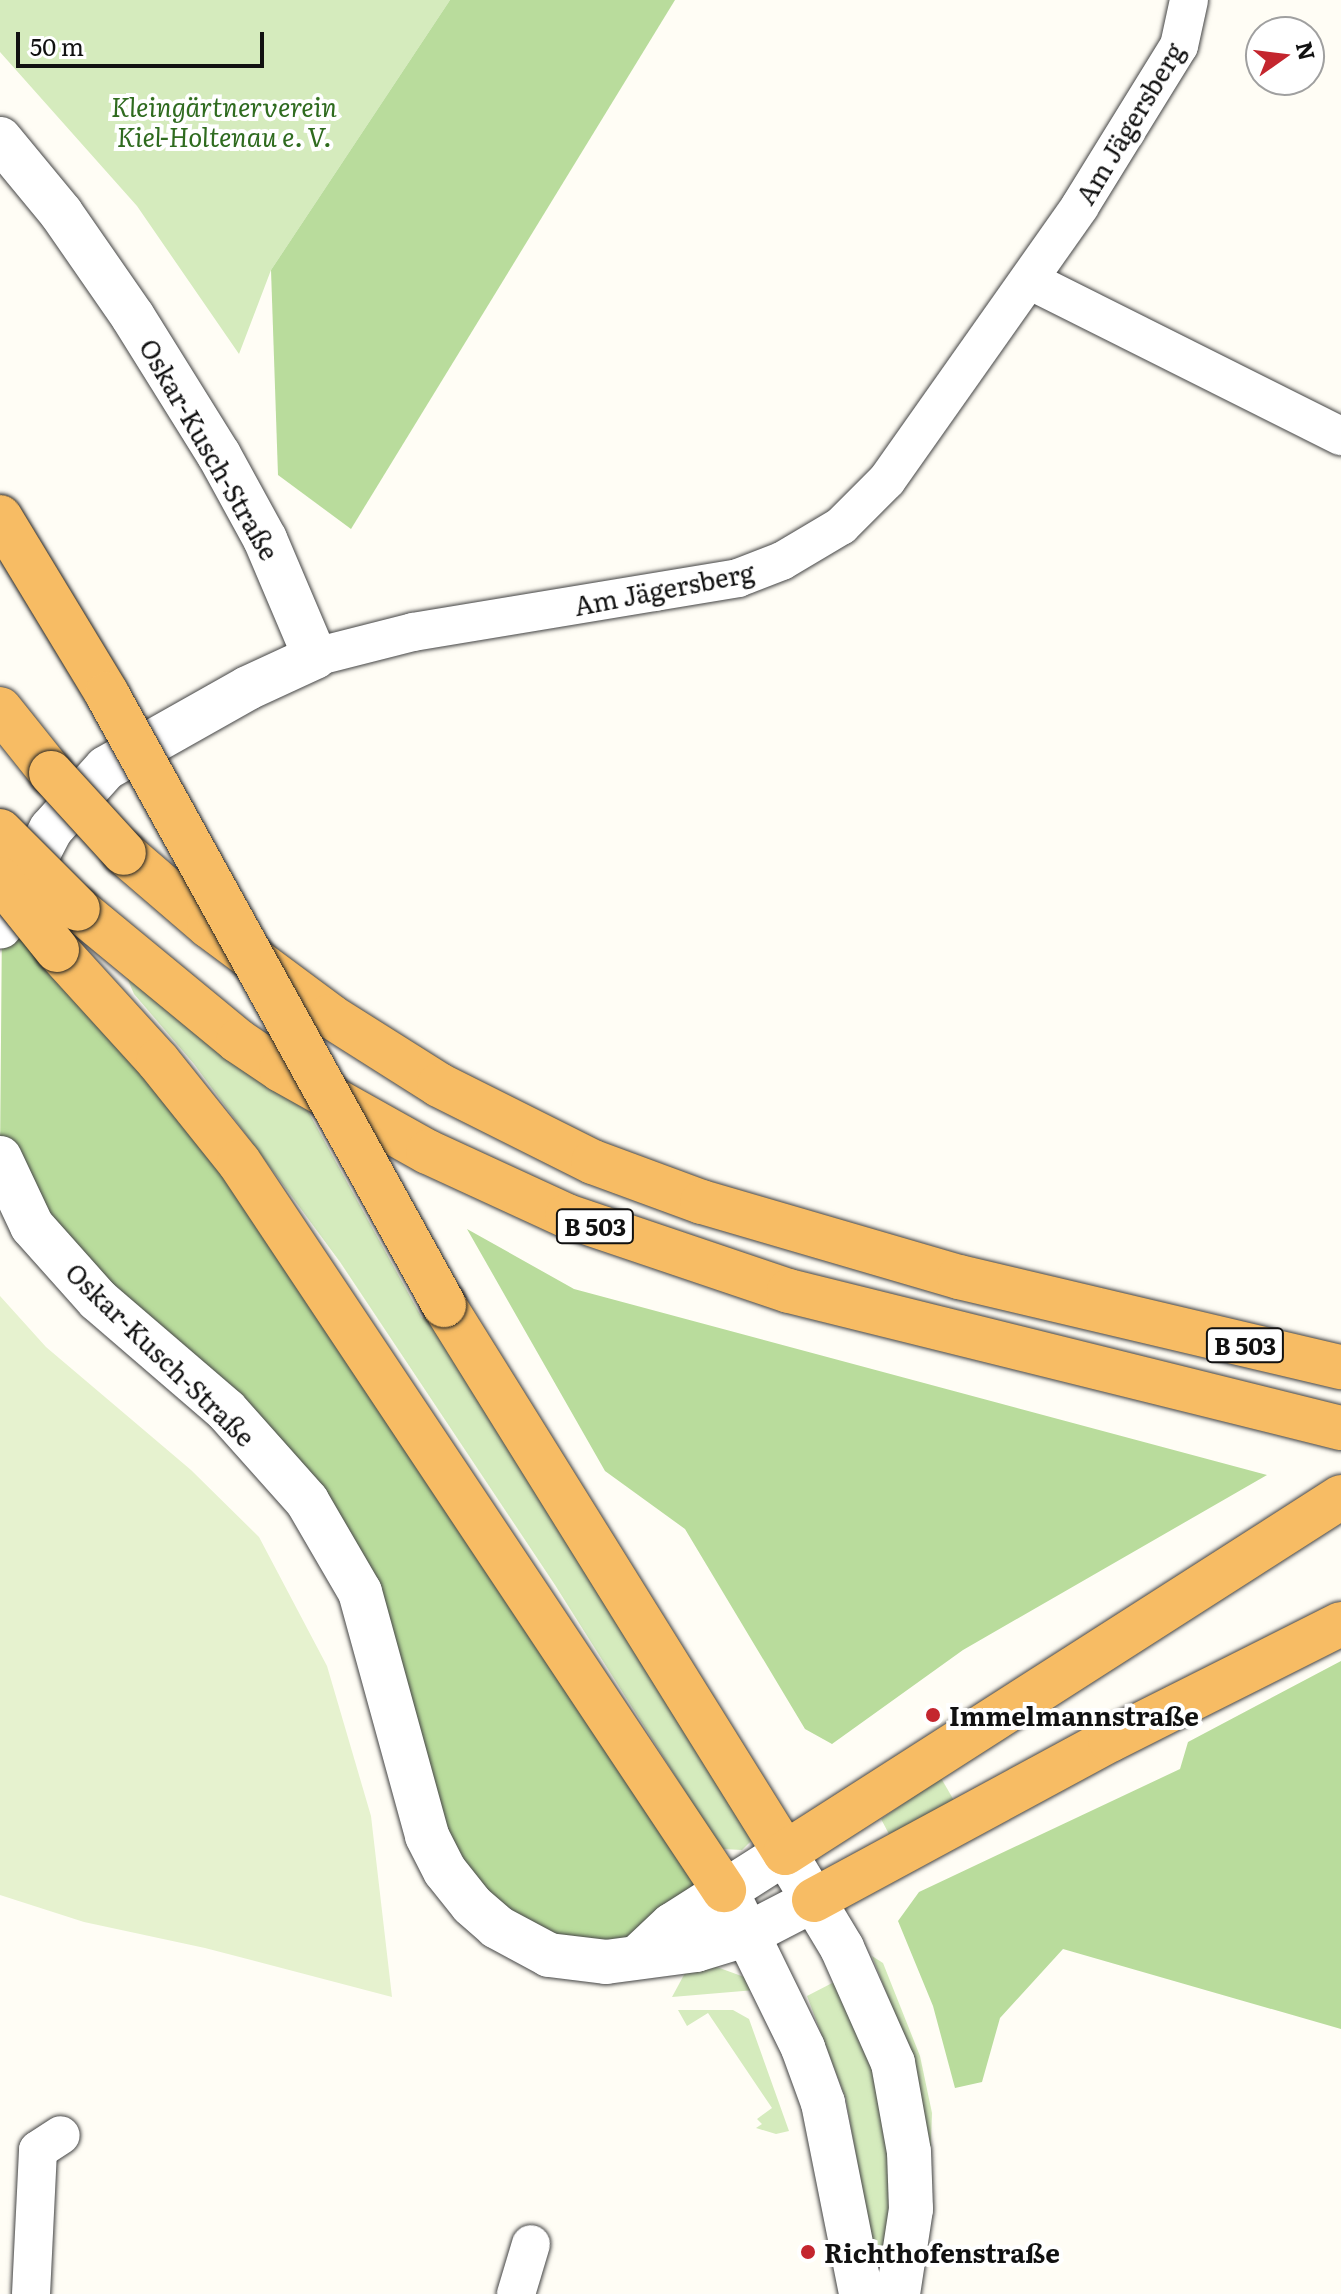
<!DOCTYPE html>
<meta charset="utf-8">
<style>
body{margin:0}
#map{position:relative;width:1341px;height:2294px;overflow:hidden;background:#fffdf5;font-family:Literata,serif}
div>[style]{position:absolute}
.green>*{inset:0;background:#d5ebbd}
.forest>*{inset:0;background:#b9dc9c}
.pitch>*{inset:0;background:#e6f2cf}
.roads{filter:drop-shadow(0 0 2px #444) drop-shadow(0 0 2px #444)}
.minor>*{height:38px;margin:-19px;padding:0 19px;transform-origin:19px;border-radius:19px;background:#fff}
.tertiary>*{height:44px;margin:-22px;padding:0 22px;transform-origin:22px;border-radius:22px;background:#fff}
.trunk>*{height:44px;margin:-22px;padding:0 22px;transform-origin:22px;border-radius:22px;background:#f7bc64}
.bridges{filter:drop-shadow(0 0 2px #222) drop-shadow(0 0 2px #222)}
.trunk-bridge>*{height:44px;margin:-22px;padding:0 22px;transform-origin:22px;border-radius:22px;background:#f7bc64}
.dots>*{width:22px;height:22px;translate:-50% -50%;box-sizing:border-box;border:4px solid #fff;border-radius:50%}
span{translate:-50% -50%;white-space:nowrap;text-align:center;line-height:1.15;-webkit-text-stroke:8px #fff;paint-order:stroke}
.shield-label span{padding:2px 6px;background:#fff;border:2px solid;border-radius:6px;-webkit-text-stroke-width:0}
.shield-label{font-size:24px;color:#111;font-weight:700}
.park-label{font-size:26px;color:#2f6b1f;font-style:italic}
.street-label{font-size:26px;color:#111}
.poi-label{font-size:26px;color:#111;font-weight:700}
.left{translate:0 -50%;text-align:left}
.north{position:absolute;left:1245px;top:16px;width:80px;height:80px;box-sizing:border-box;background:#fff;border:2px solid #a0a0a0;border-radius:50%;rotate:76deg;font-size:22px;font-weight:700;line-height:32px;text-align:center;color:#111}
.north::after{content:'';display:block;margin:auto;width:28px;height:36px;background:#c4262e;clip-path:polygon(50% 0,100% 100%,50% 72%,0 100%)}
.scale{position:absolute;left:16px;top:32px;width:248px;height:36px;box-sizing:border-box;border:4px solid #111;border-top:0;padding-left:10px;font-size:24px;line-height:28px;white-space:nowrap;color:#111;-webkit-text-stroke:6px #fff;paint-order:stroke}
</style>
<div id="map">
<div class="green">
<i style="clip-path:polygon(0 0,450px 0,271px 270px,239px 354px,137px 206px,0 52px)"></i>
<i style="clip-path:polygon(125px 973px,299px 1095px,422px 1318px,430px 1313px,750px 1831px,751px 1841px,742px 1850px,723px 1849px,717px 1842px,555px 1585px,340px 1262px,194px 1064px,134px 994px)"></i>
<i style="clip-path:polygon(941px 1778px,956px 1804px,889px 1834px,881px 1819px)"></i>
<i style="clip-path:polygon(872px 1956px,883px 1963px,920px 2056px,932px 2113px,930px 2170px,909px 2050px)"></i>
<i style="clip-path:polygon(714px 1966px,747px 1978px,755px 1990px,672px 1997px,685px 1973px)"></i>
<i style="clip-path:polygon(838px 1980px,878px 2080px,893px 2180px,886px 2258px,875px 2261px,846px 2099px,807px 1996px)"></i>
<i style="clip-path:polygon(733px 2010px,749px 2019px,789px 2131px,776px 2134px,756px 2128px,762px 2124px,757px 2119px,772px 2108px,708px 2013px,687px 2026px,678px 2010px)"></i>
</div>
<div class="forest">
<i style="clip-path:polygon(450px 0,675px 0,351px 529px,278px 475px,271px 270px)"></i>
<i style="clip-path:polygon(2px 921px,158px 1061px,724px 1890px,606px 1962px,472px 1905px,360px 1592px,0 1158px)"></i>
<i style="clip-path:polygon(467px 1229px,574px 1289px,1267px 1475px,963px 1650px,832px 1744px,805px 1729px,685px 1529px,605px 1471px)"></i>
<i style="clip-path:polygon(1341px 1661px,1341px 2029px,1063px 1949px,1000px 2018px,982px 2082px,955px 2088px,933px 2006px,898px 1921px,919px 1892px,1180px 1769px,1188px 1742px)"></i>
</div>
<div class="pitch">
<i style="clip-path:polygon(0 1296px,46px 1347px,191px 1470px,259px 1537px,327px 1666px,371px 1816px,392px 1997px,205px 1948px,84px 1922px,0 1895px)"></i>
</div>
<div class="roads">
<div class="minor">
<i style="left:1029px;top:280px;width:349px;rotate:26.6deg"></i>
<i style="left:315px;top:657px;width:101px;rotate:-14.3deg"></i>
<i style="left:413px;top:632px;width:329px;rotate:-9.4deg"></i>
<i style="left:738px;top:578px;width:47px;rotate:-21.1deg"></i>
<i style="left:782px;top:561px;width:69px;rotate:-30.7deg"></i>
<i style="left:841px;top:526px;width:65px;rotate:-45deg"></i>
<i style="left:887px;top:480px;width:335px;rotate:-54.8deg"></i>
<i style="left:1080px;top:206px;width:188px;rotate:-58.3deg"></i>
<i style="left:1179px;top:46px;width:47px;rotate:-77.7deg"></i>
<i style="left:31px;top:2294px;width:144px;rotate:-87.2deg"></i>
<i style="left:38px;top:2150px;width:27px;rotate:-33deg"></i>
<i style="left:516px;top:2294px;width:52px;rotate:-73.3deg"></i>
</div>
<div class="tertiary">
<i style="left:0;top:139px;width:96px;rotate:50.5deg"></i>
<i style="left:61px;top:213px;width:126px;rotate:55.3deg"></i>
<i style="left:133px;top:317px;width:163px;rotate:58.1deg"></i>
<i style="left:219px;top:455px;width:96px;rotate:61.3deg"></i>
<i style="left:265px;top:539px;width:128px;rotate:67deg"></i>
<i style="left:315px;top:657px;width:74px;rotate:155.2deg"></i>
<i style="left:248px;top:688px;width:163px;rotate:150.6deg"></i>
<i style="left:106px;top:768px;width:82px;rotate:132deg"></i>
<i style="left:51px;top:829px;width:110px;rotate:117.5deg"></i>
<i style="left:0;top:1158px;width:75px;rotate:64.8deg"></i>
<i style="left:32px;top:1226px;width:99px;rotate:48.3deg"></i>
<i style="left:98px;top:1300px;width:169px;rotate:40.7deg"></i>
<i style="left:226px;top:1410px;width:122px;rotate:48.3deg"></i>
<i style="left:307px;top:1501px;width:105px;rotate:59.8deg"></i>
<i style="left:360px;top:1592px;width:253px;rotate:74.6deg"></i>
<i style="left:427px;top:1836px;width:39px;rotate:63deg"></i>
<i style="left:445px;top:1871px;width:43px;rotate:51.5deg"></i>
<i style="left:472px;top:1905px;width:33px;rotate:41deg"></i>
<i style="left:497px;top:1927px;width:59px;rotate:28.3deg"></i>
<i style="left:549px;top:1955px;width:57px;rotate:7deg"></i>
<i style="left:606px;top:1962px;width:91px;rotate:-7.6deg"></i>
<i style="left:696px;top:1950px;width:54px;rotate:-17.1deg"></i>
<i style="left:748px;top:1934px;width:74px;rotate:-27.3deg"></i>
<i style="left:735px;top:1909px;width:155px;rotate:63.9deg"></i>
<i style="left:803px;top:2048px;width:59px;rotate:70deg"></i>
<i style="left:823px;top:2103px;width:195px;rotate:78.7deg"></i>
<i style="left:640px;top:1955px;width:44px;rotate:-43.2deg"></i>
<i style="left:672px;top:1925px;width:134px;rotate:-32.5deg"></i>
<i style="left:785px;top:1853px;width:111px;rotate:59deg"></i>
<i style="left:842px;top:1948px;width:126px;rotate:66.1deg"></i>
<i style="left:893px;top:2063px;width:90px;rotate:79.8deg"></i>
<i style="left:909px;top:2152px;width:57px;rotate:88deg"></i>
<i style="left:911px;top:2209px;width:86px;rotate:98.7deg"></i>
</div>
<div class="trunk">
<i style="left:0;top:709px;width:82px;rotate:51.4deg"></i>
<i style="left:124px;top:853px;width:112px;rotate:40.7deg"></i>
<i style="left:209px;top:926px;width:151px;rotate:36.6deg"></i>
<i style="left:330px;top:1016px;width:129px;rotate:32.3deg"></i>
<i style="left:439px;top:1085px;width:172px;rotate:26.6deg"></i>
<i style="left:593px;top:1162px;width:116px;rotate:20.2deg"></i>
<i style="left:702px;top:1202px;width:268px;rotate:16.3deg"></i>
<i style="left:959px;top:1277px;width:392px;rotate:13.3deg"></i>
<i style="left:78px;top:909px;width:207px;rotate:39.5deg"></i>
<i style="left:238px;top:1041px;width:52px;rotate:34deg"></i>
<i style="left:281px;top:1070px;width:168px;rotate:29.2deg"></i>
<i style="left:428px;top:1152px;width:153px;rotate:24.7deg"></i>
<i style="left:567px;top:1216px;width:234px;rotate:18.7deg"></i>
<i style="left:789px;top:1291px;width:569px;rotate:13.94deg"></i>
<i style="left:57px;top:950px;width:150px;rotate:47.7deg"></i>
<i style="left:158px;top:1061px;width:129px;rotate:51.3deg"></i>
<i style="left:239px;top:1162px;width:875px;rotate:56.33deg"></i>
<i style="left:444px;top:1305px;width:645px;rotate:58.11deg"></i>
<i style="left:785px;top:1853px;width:660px;rotate:-32.63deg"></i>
<i style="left:814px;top:1900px;width:336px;rotate:-28.4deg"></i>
<i style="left:1110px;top:1740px;width:258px;rotate:-26.7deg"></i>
</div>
</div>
<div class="bridges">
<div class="trunk-bridge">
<i style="left:0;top:517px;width:207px;rotate:58.8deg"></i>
<i style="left:107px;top:694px;width:698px;rotate:61.12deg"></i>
<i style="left:51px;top:773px;width:108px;rotate:47.6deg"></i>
<i style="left:0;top:831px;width:110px;rotate:45deg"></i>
<i style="left:0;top:879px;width:91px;rotate:51.2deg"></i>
</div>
</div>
<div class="dots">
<i style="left:933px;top:1715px;background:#c4262e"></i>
<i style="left:808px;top:2252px;background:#c4262e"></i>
</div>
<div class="shield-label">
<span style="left:595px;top:1226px">B 503</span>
<span style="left:1245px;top:1345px">B 503</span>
</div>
<div class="park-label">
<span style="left:224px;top:121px">Kleingärtnerverein<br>Kiel-Holtenau e. V.</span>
</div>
<div class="street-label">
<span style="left:1129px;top:123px;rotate:-59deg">Am Jägersberg</span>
<span style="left:210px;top:449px;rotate:60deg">Oskar-Kusch-Straße</span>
<span style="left:664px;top:588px;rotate:-11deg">Am Jägersberg</span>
<span style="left:161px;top:1354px;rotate:44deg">Oskar-Kusch-Straße</span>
</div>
<div class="poi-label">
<span class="left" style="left:949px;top:1715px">Immelmannstraße</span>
<span class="left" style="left:824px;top:2252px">Richthofenstraße</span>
</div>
<div class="north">N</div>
<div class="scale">50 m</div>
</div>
